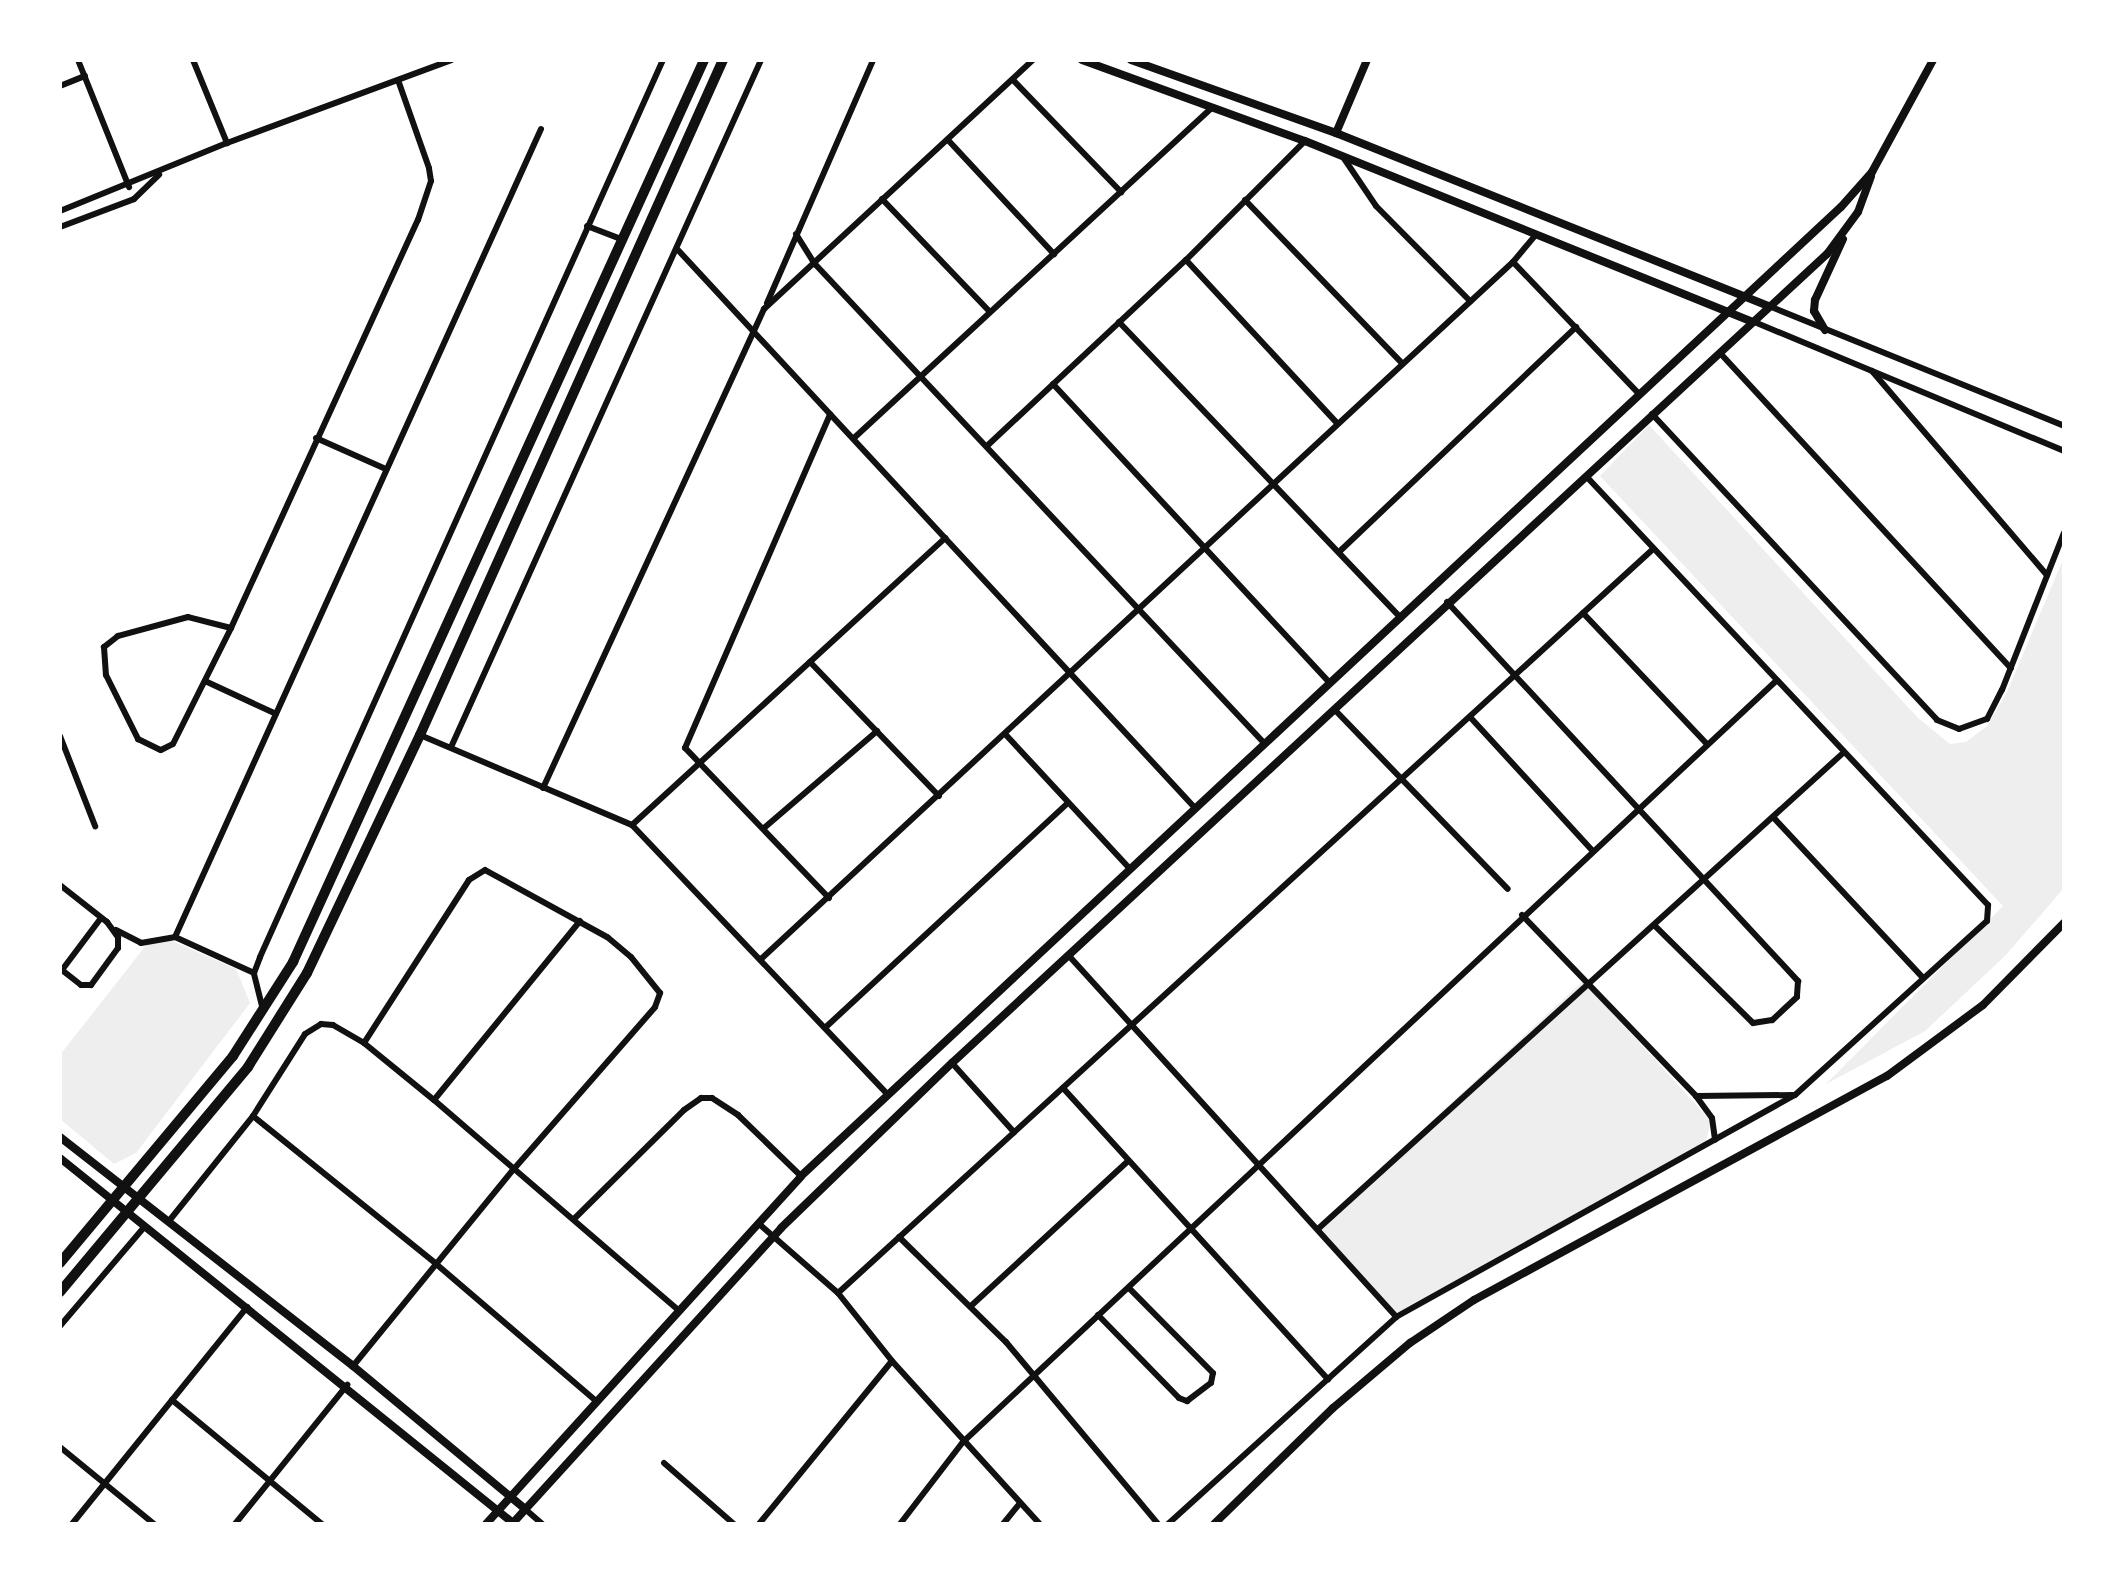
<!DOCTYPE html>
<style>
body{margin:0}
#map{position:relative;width:2124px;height:1584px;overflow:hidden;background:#fff;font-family:Mulish,sans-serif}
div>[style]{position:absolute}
.green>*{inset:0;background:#eee}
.minor>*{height:6px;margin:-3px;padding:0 3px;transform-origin:3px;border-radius:3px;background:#111}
.tertiary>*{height:8px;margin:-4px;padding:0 4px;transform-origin:4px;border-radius:4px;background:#111}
.primary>*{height:10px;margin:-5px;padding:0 5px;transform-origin:5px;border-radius:5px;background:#111}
span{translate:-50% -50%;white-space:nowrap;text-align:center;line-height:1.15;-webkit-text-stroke:9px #fff;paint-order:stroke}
.frame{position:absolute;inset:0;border:62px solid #fff;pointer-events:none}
</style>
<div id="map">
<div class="green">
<i style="clip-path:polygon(1649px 425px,1918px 718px,1950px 744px,1966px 742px,1987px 726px,2007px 692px,2064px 557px,2064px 888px,2005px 956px,1925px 1031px,1826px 1084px,2003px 906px,1600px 476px)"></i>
<i style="clip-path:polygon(168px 939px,236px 969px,250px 1003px,136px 1153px,114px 1164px,60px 1119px,60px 1055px,147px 944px)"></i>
<i style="clip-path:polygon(1583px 981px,1711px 1121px,1706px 1141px,1397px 1317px,1316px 1228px)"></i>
</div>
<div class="minor">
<i style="left:78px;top:60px;width:137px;rotate:68.1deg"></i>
<i style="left:193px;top:60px;width:90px;rotate:67.7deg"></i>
<i style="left:1013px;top:80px;width:156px;rotate:46deg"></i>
<i style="left:60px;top:86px;width:27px;rotate:-22deg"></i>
<i style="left:948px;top:140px;width:156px;rotate:47.1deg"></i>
<i style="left:1343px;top:157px;width:59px;rotate:56deg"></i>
<i style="left:1376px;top:206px;width:134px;rotate:45.3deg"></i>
<i style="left:882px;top:199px;width:156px;rotate:46.3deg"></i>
<i style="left:1245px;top:200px;width:226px;rotate:46.1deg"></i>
<i style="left:60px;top:211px;width:180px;rotate:-22.2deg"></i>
<i style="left:227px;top:143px;width:239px;rotate:-20.3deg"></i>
<i style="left:587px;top:226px;width:36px;rotate:21deg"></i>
<i style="left:60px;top:227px;width:79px;rotate:-20.7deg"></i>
<i style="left:134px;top:199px;width:35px;rotate:-44deg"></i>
<i style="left:796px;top:234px;width:36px;rotate:58deg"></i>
<i style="left:815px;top:264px;width:658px;rotate:46.85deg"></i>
<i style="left:678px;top:250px;width:761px;rotate:47.18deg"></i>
<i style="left:1186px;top:260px;width:222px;rotate:47.2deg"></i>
<i style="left:1513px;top:262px;width:182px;rotate:46.3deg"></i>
<i style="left:767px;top:303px;width:265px;rotate:-66.4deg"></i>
<i style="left:1769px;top:306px;width:318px;rotate:22.1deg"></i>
<i style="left:1752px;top:321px;width:338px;rotate:22.6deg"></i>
<i style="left:1119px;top:322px;width:409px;rotate:46.4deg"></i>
<i style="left:1720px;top:353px;width:429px;rotate:47.3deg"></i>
<i style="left:1872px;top:371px;width:269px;rotate:49.4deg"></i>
<i style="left:1053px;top:384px;width:408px;rotate:47.2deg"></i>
<i style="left:1652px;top:414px;width:418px;rotate:47deg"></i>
<i style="left:1937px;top:720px;width:24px;rotate:22deg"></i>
<i style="left:1959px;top:729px;width:30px;rotate:-20deg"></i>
<i style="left:1987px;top:719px;width:33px;rotate:-63deg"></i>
<i style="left:2002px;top:690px;width:169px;rotate:-68.5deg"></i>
<i style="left:316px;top:438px;width:77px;rotate:23.9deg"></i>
<i style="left:854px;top:438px;width:488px;rotate:-42.7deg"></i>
<i style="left:988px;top:445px;width:271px;rotate:-43.1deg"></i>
<i style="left:1186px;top:260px;width:168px;rotate:-45deg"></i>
<i style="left:1339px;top:552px;width:327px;rotate:-43.5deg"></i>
<i style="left:1447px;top:602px;width:517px;rotate:47.2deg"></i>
<i style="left:1798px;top:981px;width:16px;rotate:94deg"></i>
<i style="left:1797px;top:997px;width:34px;rotate:137deg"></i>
<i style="left:1772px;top:1020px;width:19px;rotate:171deg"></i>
<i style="left:1753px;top:1023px;width:139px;rotate:-135.3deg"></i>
<i style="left:1583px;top:613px;width:180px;rotate:46.6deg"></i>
<i style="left:231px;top:628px;width:44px;rotate:-165.7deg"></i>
<i style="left:188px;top:617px;width:73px;rotate:164.8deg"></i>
<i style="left:118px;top:636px;width:18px;rotate:142deg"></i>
<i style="left:104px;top:647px;width:28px;rotate:86deg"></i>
<i style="left:106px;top:675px;width:72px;rotate:63.4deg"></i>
<i style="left:138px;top:739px;width:25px;rotate:26deg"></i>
<i style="left:161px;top:750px;width:13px;rotate:-27deg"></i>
<i style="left:173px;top:744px;width:130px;rotate:-63.4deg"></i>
<i style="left:231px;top:628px;width:449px;rotate:-65.4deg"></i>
<i style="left:418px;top:220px;width:41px;rotate:-71.6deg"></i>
<i style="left:431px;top:181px;width:13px;rotate:-99deg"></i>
<i style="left:429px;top:168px;width:93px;rotate:-109.4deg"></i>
<i style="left:810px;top:662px;width:186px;rotate:46.1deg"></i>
<i style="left:205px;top:681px;width:78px;rotate:24.9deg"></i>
<i style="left:1334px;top:709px;width:250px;rotate:46deg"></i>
<i style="left:1470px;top:717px;width:182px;rotate:47.5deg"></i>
<i style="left:420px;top:735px;width:230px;rotate:23deg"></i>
<i style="left:632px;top:825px;width:372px;rotate:46.5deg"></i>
<i style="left:1006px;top:735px;width:183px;rotate:47.2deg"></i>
<i style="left:60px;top:736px;width:97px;rotate:68.7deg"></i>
<i style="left:452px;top:745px;width:751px;rotate:-65.72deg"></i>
<i style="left:543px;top:788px;width:528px;rotate:-65.23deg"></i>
<i style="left:764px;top:309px;width:367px;rotate:-42.8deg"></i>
<i style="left:1773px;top:817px;width:220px;rotate:47deg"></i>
<i style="left:632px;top:825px;width:425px;rotate:-42.5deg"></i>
<i style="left:764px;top:828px;width:149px;rotate:-40.6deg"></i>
<i style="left:60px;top:885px;width:60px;rotate:38.2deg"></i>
<i style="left:107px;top:922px;width:19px;rotate:54deg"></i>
<i style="left:118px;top:937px;width:11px;rotate:90deg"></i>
<i style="left:118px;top:948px;width:46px;rotate:126.1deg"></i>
<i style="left:91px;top:985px;width:10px;rotate:180deg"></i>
<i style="left:81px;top:985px;width:24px;rotate:-142deg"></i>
<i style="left:62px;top:970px;width:65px;rotate:-53.1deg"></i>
<i style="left:829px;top:898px;width:208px;rotate:-133.8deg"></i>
<i style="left:685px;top:748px;width:364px;rotate:-66.5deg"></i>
<i style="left:1522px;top:915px;width:251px;rotate:46.1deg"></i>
<i style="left:1696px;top:1096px;width:27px;rotate:54deg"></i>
<i style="left:1712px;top:1118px;width:22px;rotate:82deg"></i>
<i style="left:116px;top:930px;width:28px;rotate:27deg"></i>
<i style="left:141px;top:943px;width:35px;rotate:-10deg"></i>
<i style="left:175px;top:937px;width:87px;rotate:24.5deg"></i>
<i style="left:175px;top:937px;width:887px;rotate:-65.63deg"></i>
<i style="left:1070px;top:957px;width:486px;rotate:47.8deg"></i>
<i style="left:761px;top:959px;width:1025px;rotate:-42.83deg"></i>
<i style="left:1513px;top:262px;width:35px;rotate:-50deg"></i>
<i style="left:263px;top:1010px;width:38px;rotate:-104deg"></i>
<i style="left:254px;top:973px;width:17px;rotate:-69deg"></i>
<i style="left:260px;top:957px;width:983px;rotate:-65.81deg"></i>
<i style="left:827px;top:1026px;width:328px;rotate:-42.8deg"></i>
<i style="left:952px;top:1063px;width:93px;rotate:48.1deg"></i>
<i style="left:1063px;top:1088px;width:394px;rotate:47.7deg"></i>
<i style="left:1696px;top:1096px;width:97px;rotate:-0.6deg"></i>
<i style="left:434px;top:1100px;width:231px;rotate:-50.8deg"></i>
<i style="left:253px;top:1116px;width:234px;rotate:38.9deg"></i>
<i style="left:435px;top:1263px;width:211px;rotate:40.6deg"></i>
<i style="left:574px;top:1219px;width:155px;rotate:-44.7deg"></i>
<i style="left:684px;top:1110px;width:21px;rotate:-35deg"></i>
<i style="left:701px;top:1098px;width:11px"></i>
<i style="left:712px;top:1098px;width:31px;rotate:33deg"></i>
<i style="left:738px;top:1115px;width:88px;rotate:44.1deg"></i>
<i style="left:169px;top:1221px;width:134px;rotate:-51.3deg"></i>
<i style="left:253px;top:1116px;width:97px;rotate:-57.6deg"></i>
<i style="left:305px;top:1034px;width:19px;rotate:-32deg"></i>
<i style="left:321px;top:1024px;width:12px;rotate:5deg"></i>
<i style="left:333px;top:1025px;width:36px;rotate:30deg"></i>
<i style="left:364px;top:1043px;width:90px;rotate:39.2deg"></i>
<i style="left:434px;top:1100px;width:321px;rotate:40.7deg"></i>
<i style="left:758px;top:1223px;width:106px;rotate:41.2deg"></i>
<i style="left:838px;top:1293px;width:87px;rotate:51.5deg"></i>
<i style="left:892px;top:1361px;width:220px;rotate:47.8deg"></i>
<i style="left:1319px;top:1228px;width:706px;rotate:-42.19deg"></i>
<i style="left:899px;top:1237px;width:150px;rotate:44.5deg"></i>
<i style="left:1006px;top:1342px;width:237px;rotate:50.1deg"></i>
<i style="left:838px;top:1293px;width:1104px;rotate:-42.39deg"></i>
<i style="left:972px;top:1305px;width:212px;rotate:-42.7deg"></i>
<i style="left:1098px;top:1315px;width:116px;rotate:45.7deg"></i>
<i style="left:1179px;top:1398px;width:9px;rotate:21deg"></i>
<i style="left:1187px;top:1401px;width:30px;rotate:-37deg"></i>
<i style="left:1211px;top:1383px;width:10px;rotate:-79deg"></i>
<i style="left:1213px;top:1373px;width:120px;rotate:-134.7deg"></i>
<i style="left:60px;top:1326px;width:131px;rotate:-49.6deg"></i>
<i style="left:353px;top:1366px;width:253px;rotate:-50.8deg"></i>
<i style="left:513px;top:1170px;width:216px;rotate:-48.9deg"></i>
<i style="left:655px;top:1007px;width:15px;rotate:-70deg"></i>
<i style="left:660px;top:993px;width:46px;rotate:-128.9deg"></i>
<i style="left:631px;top:957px;width:31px;rotate:-140deg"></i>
<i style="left:607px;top:937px;width:139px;rotate:-151.2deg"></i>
<i style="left:485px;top:870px;width:19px;rotate:148deg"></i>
<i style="left:469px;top:880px;width:194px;rotate:122.8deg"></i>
<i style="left:172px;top:1400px;width:195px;rotate:39.6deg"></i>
<i style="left:60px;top:1447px;width:122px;rotate:39.3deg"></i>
<i style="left:664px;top:1463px;width:93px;rotate:41.1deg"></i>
<i style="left:525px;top:1509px;width:23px;rotate:41deg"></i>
<i style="left:72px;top:1524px;width:279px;rotate:-51.1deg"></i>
<i style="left:235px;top:1524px;width:179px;rotate:-51.1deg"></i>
<i style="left:759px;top:1524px;width:210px;rotate:-50.8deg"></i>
<i style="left:900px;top:1524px;width:103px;rotate:-52.5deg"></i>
<i style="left:963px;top:1442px;width:1114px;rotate:-43.11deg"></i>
<i style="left:1003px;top:1524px;width:27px;rotate:-51deg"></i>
<i style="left:1168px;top:1524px;width:308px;rotate:-42.2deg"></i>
<i style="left:1396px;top:1317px;width:457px;rotate:-29.1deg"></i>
<i style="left:1795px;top:1095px;width:259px;rotate:-42.2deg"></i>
<i style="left:1987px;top:921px;width:16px;rotate:-86deg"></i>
<i style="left:1988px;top:905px;width:588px;rotate:-133.14deg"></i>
</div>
<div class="tertiary">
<i style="left:1082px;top:60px;width:237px;rotate:20deg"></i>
<i style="left:1305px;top:141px;width:481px;rotate:22deg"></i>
<i style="left:1131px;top:60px;width:218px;rotate:19.6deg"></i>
<i style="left:1336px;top:133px;width:465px;rotate:21.8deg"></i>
<i style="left:1336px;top:133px;width:79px;rotate:-67deg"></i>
<i style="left:1825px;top:330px;width:22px;rotate:-120deg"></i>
<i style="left:1814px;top:311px;width:11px;rotate:-85deg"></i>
<i style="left:1815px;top:300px;width:67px;rotate:-65.3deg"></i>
<i style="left:60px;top:1137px;width:372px;rotate:38deg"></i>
<i style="left:353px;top:1366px;width:224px;rotate:39.7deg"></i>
<i style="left:60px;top:1158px;width:582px;rotate:38.86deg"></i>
<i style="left:486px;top:1524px;width:469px;rotate:-47.8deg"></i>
<i style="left:801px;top:1176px;width:1421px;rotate:-42.98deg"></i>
<i style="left:1841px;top:207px;width:47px;rotate:-48.5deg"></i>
<i style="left:1872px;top:172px;width:128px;rotate:-61.4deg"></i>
<i style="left:512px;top:1524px;width:400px;rotate:-47.7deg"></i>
<i style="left:781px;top:1228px;width:238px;rotate:-44deg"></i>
<i style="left:952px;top:1063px;width:1192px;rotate:-42.76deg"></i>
<i style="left:1827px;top:254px;width:52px;rotate:-53.6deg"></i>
<i style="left:1858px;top:212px;width:38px;rotate:-70deg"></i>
<i style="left:1214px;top:1524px;width:166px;rotate:-44.3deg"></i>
<i style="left:1333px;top:1408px;width:101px;rotate:-40.2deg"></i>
<i style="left:1410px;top:1343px;width:77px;rotate:-33.9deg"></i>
<i style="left:1474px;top:1300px;width:470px;rotate:-28.5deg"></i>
<i style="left:1887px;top:1076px;width:119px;rotate:-36.5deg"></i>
<i style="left:1983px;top:1005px;width:115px;rotate:-45.4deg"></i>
</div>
<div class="primary">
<i style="left:60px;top:1263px;width:270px;rotate:-50.1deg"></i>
<i style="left:233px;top:1056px;width:112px;rotate:-57.4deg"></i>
<i style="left:293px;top:962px;width:991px;rotate:-65.5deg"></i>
<i style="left:60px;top:1292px;width:293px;rotate:-50.1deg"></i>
<i style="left:248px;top:1067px;width:111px;rotate:-57.9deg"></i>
<i style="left:307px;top:973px;width:263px;rotate:-64.6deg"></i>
<i style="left:420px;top:735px;width:740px;rotate:-65.83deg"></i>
</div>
<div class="frame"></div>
</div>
